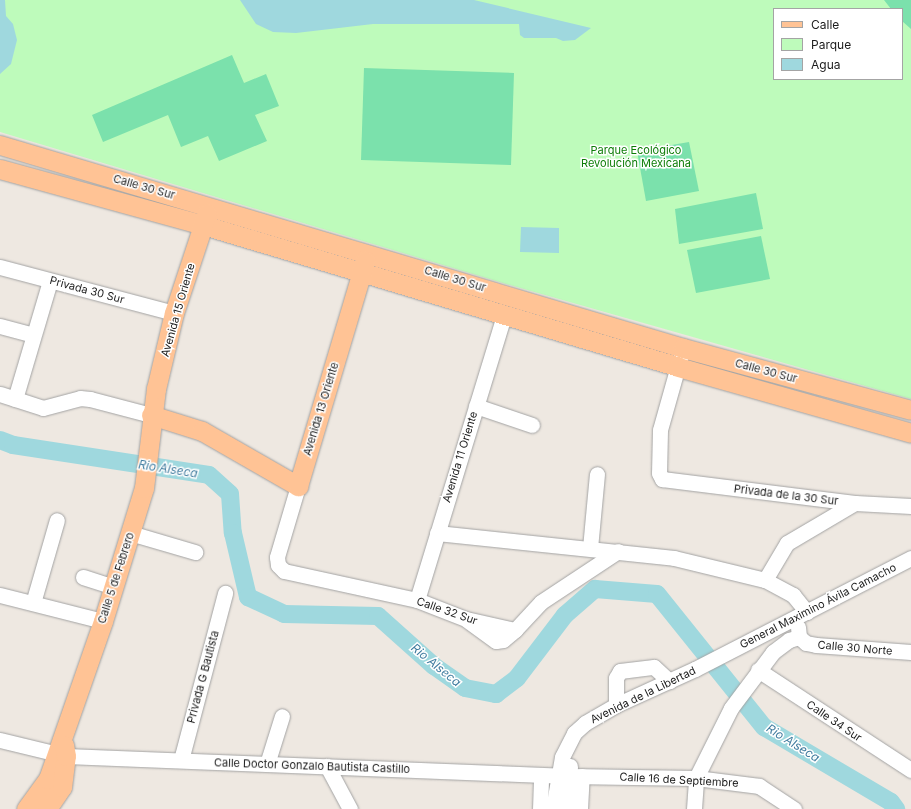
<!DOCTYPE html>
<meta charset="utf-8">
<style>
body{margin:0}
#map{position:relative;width:911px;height:809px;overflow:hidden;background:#eee8e1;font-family:Inter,sans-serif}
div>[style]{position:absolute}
.park>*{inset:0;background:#befbbb}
.pitch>*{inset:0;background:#7be1ac}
.water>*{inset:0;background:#9fd8de}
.river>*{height:18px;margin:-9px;padding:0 9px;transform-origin:9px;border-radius:9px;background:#9fd8de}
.roads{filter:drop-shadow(0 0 1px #a3a3a3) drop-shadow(0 0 1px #a3a3a3)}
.minor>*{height:15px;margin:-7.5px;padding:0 7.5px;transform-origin:7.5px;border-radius:7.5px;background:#fff}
.major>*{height:19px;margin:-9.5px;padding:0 9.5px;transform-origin:9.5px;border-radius:9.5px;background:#ffc395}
span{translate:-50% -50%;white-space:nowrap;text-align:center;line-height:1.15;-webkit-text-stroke:3px #fff;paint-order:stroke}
.park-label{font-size:11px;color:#0d7d07}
.street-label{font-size:11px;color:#1c1c1c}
.water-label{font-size:12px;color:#407c9f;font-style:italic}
.legend{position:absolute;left:773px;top:8px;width:130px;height:72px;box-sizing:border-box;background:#fff;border:1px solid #a4a4a4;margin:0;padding:5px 7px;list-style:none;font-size:12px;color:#1c1c1c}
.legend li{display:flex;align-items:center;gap:8px;height:20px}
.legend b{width:20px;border:1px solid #a4a4a4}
</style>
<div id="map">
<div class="park">
<i style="clip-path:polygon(evenodd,0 0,911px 0,911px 399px,506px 284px,0 132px,0 0,774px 9px,902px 9px,902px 79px,774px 79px,774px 9px)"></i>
</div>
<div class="pitch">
<i style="clip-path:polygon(884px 0,911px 0,911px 29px,902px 21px,902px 9px,891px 9px)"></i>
<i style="clip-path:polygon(232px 55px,244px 83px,266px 74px,279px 106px,255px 115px,267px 141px,219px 161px,208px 136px,181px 147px,168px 115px,103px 142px,92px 115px)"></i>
<i style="clip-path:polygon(364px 68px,514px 73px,511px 165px,361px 160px)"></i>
<i style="clip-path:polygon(689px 142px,699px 191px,646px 201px,637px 151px)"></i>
<i style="clip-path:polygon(756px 193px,763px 229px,679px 244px,675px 209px)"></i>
<i style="clip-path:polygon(761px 236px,770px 279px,696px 293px,687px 250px)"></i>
</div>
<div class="water">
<i style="clip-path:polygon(0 0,5px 0,6px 16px,13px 24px,17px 40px,11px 64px,0 74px)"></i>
<i style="clip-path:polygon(240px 0,474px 0,591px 28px,575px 40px,563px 41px,556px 38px,524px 38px,520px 35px,519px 24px,373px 24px,296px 33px,273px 32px,256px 24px)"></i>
<i style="clip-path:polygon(521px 227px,559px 228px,559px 253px,520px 252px)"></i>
</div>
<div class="river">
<i style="left:0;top:440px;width:14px;rotate:21deg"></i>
<i style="left:13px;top:445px;width:198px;rotate:8.7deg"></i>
<i style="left:209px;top:475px;width:28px;rotate:42deg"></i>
<i style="left:230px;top:494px;width:39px;rotate:86deg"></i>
<i style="left:233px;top:533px;width:66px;rotate:76.8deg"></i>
<i style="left:248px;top:597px;width:40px;rotate:25deg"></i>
<i style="left:284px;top:614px;width:94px;rotate:1.2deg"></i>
<i style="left:378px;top:616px;width:75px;rotate:41.8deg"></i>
<i style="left:434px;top:666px;width:38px;rotate:35deg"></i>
<i style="left:465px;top:688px;width:32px;rotate:11deg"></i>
<i style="left:496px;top:694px;width:26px;rotate:-37deg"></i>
<i style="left:517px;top:678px;width:79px;rotate:-52.7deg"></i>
<i style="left:565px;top:615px;width:40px;rotate:-41deg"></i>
<i style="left:595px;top:589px;width:62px;rotate:4.6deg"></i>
<i style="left:657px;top:594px;width:171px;rotate:51.2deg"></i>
<i style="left:764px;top:727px;width:147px;rotate:30.6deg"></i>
<i style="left:891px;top:802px;width:9px;rotate:54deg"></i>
</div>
<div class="roads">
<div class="minor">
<i style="left:0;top:267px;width:180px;rotate:14.8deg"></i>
<i style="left:0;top:326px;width:34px;rotate:15deg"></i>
<i style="left:683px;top:348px;width:85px;rotate:105.7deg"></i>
<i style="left:660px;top:430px;width:43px;rotate:91.3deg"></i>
<i style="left:659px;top:473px;width:7px;rotate:63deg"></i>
<i style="left:662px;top:479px;width:194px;rotate:7.1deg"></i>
<i style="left:855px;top:503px;width:56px;rotate:3.1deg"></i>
<i style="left:0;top:394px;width:45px;rotate:18deg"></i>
<i style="left:43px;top:408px;width:38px;rotate:-15deg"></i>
<i style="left:80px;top:398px;width:10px;rotate:6deg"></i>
<i style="left:90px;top:399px;width:63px;rotate:14.7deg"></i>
<i style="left:15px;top:399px;width:123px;rotate:-73.5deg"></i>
<i style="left:476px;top:406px;width:59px;rotate:18.7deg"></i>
<i style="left:298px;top:486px;width:74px;rotate:106.5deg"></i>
<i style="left:277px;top:557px;width:8px;rotate:83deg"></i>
<i style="left:278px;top:565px;width:8px;rotate:45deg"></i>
<i style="left:284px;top:571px;width:136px;rotate:12.3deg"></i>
<i style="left:417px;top:600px;width:53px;rotate:21.2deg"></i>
<i style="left:466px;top:619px;width:50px;rotate:12.7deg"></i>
<i style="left:515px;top:630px;width:38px;rotate:-47deg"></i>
<i style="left:541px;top:602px;width:92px;rotate:-33.5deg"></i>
<i style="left:130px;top:533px;width:68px;rotate:16.3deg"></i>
<i style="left:437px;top:533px;width:238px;rotate:6deg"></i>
<i style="left:674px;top:558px;width:94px;rotate:13.6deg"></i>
<i style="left:765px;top:580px;width:32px;rotate:28deg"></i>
<i style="left:793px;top:595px;width:22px;rotate:51deg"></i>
<i style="left:590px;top:548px;width:74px;rotate:-84.6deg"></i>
<i style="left:83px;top:577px;width:33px;rotate:18deg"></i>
<i style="left:765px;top:580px;width:43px;rotate:-59.3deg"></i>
<i style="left:787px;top:543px;width:79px;rotate:-30.5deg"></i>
<i style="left:0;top:595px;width:106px;rotate:14.2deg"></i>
<i style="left:417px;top:600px;width:298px;rotate:-73deg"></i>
<i style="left:33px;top:603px;width:86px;rotate:-73.9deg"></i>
<i style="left:468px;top:621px;width:34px;rotate:36deg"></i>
<i style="left:496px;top:641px;width:7px;rotate:-8deg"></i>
<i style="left:503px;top:640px;width:16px;rotate:-40deg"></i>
<i style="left:798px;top:627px;width:10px;rotate:84deg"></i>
<i style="left:799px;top:637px;width:9px;rotate:41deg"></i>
<i style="left:806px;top:643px;width:10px;rotate:11deg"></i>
<i style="left:816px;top:645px;width:95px;rotate:4.2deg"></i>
<i style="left:758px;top:670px;width:183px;rotate:33.2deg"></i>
<i style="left:616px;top:705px;width:27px;rotate:-90deg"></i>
<i style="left:616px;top:678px;width:8px;rotate:-60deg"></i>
<i style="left:620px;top:671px;width:34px;rotate:-7deg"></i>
<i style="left:654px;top:667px;width:21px;rotate:43deg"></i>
<i style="left:0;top:740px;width:68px;rotate:13.6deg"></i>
<i style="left:66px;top:756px;width:503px;rotate:2.28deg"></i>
<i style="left:569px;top:776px;width:127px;rotate:0.9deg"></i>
<i style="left:696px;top:778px;width:64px;rotate:7.2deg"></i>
<i style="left:759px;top:786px;width:42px;rotate:33.3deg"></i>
<i style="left:181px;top:760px;width:173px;rotate:-75.2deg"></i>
<i style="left:267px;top:764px;width:50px;rotate:-72.6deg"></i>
<i style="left:327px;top:766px;width:49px;rotate:61.9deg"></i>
<i style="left:540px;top:809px;width:34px;rotate:-88deg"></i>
<i style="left:553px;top:809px;width:53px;rotate:-80.2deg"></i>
<i style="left:562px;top:757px;width:27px;rotate:-63deg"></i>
<i style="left:574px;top:733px;width:15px;rotate:-42deg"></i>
<i style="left:585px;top:723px;width:36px;rotate:-30deg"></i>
<i style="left:616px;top:705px;width:87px;rotate:-24.5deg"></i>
<i style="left:695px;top:669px;width:243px;rotate:-27.2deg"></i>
<i style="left:567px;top:809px;width:43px;rotate:-86deg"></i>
<i style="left:580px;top:809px;width:33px;rotate:-87deg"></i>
<i style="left:694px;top:809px;width:31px;rotate:-86deg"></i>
<i style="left:696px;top:778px;width:78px;rotate:-63.4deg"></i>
<i style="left:731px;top:708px;width:70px;rotate:-53.1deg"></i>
<i style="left:773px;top:652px;width:20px;rotate:-37deg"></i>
<i style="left:789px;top:640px;width:10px;rotate:-17deg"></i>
</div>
<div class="major">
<i style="left:0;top:145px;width:713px;rotate:16.55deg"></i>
<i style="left:683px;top:348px;width:236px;rotate:15.2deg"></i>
<i style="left:0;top:169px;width:211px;rotate:15.4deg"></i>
<i style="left:203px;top:225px;width:496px;rotate:16.6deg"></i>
<i style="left:678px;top:367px;width:242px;rotate:15.8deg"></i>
<i style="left:151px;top:415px;width:53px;rotate:17.4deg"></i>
<i style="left:202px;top:431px;width:111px;rotate:29.8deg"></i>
<i style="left:298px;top:486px;width:235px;rotate:-73.4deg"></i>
<i style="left:26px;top:809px;width:37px;rotate:-54deg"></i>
<i style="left:48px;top:779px;width:167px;rotate:-70.8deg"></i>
<i style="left:103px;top:621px;width:139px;rotate:-72.9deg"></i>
<i style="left:144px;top:488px;width:100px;rotate:-83.1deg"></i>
<i style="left:156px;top:389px;width:78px;rotate:-76.7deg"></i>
<i style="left:174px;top:313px;width:105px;rotate:-71.7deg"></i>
<i style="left:47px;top:809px;width:27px;rotate:-56deg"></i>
<i style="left:62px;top:787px;width:31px;rotate:-83deg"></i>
<i style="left:66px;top:756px;width:11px;rotate:-100deg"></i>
</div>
</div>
<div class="park-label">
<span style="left:636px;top:157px">Parque Ecológico<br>Revolución Mexicana</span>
</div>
<div class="street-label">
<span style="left:144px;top:187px;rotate:16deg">Calle 30 Sur</span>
<span style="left:455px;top:279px;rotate:17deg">Calle 30 Sur</span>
<span style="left:87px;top:290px;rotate:15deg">Privada 30 Sur</span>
<span style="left:178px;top:310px;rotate:-74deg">Avenida 15 Oriente</span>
<span style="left:766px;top:371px;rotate:15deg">Calle 30 Sur</span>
<span style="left:321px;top:409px;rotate:-73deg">Avenida 13 Oriente</span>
<span style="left:460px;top:457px;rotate:-73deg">Avenida 11 Oriente</span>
<span style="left:786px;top:495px;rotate:7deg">Privada de la 30 Sur</span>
<span style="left:116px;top:578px;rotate:-72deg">Calle 5 de Febrero</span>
<span style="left:818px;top:606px;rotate:-27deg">General Maximino Ávila Camacho</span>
<span style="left:447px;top:611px;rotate:19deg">Calle 32 Sur</span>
<span style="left:855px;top:648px;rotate:5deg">Calle 30 Norte</span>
<span style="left:203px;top:677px;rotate:-75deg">Privada G Bautista</span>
<span style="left:643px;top:695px;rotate:-26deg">Avenida de la Libertad</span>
<span style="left:834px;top:721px;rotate:34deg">Calle 34 Sur</span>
<span style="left:312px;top:766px;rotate:2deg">Calle Doctor Gonzalo Bautista Castillo</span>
<span style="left:679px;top:780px;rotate:3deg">Calle 16 de Septiembre</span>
</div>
<div class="water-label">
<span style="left:168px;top:469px;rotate:9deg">Rio Alseca</span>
<span style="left:436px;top:665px;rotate:39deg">Rio Alseca</span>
<span style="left:793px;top:743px;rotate:32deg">Rio Alseca</span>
</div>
<ul class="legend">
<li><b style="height:5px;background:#ffc395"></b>Calle</li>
<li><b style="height:11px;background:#befbbb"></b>Parque</li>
<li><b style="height:11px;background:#9fd8de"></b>Agua</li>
</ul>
</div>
